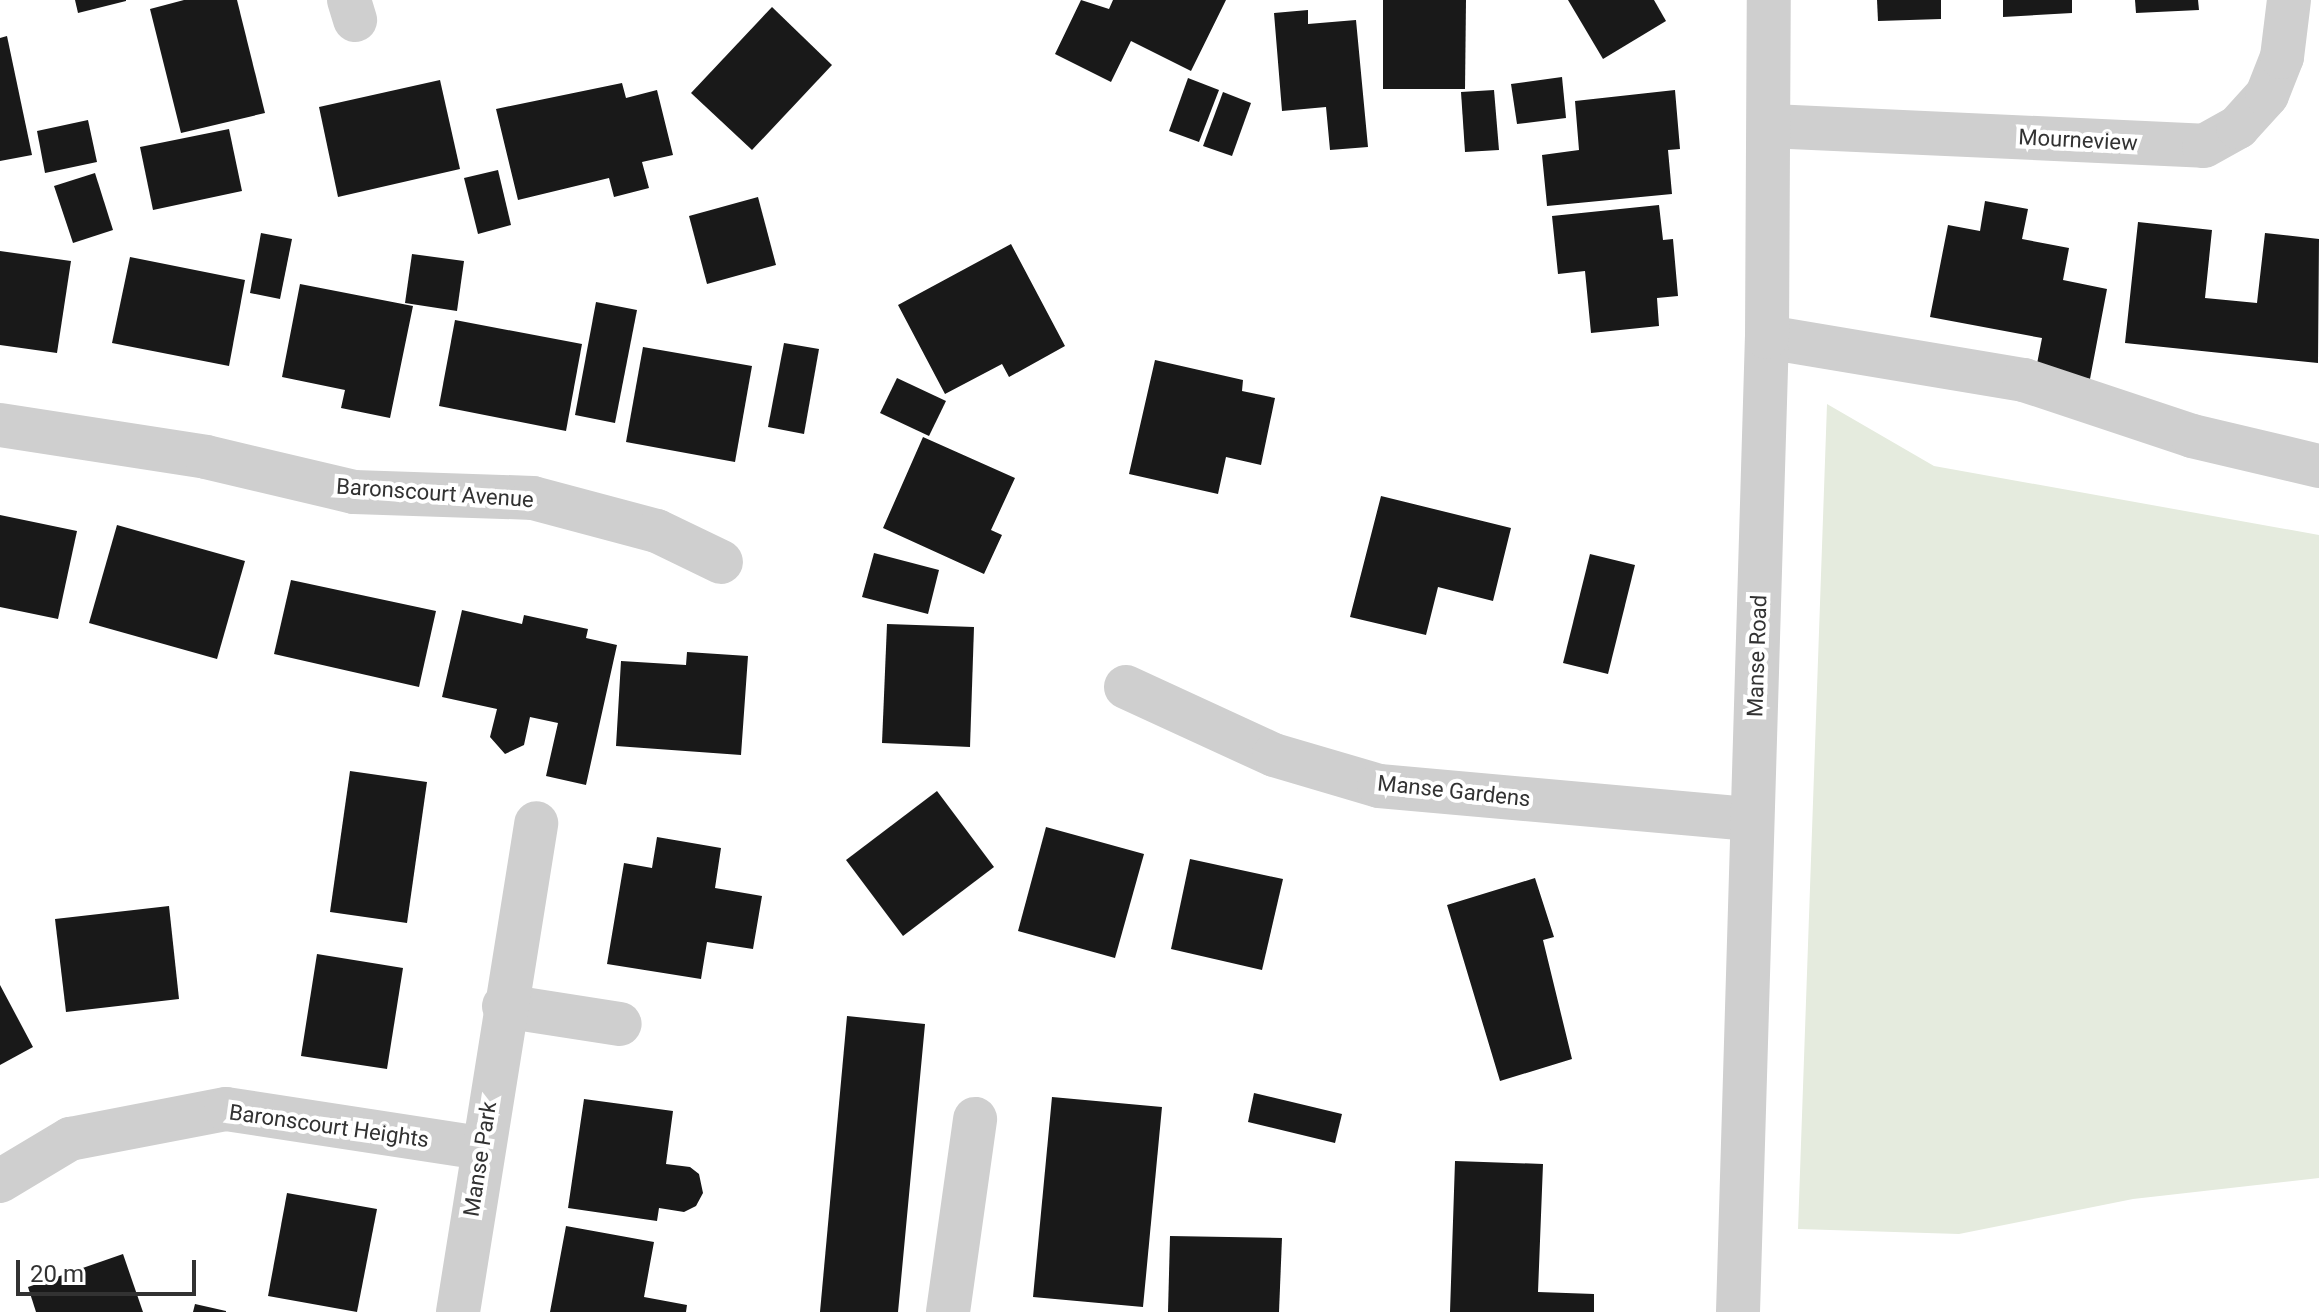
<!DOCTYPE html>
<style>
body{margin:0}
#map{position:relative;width:2319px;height:1312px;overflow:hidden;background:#fff;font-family:Roboto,sans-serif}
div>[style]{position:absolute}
.green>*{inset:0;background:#e5ebde}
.building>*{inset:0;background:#191919}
.minor>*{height:44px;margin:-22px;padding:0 22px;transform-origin:22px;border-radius:22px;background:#cfcfcf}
span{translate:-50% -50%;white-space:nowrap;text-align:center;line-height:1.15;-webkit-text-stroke:8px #fff;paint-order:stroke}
.street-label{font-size:22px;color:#323232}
.scale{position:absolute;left:16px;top:1260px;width:180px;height:36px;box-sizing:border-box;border:4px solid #323232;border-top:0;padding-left:10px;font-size:24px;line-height:28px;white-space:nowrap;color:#323232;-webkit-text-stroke:6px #fff;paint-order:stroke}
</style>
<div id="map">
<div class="green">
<i style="clip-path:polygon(1827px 404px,1934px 466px,2319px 535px,2319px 1178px,2133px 1199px,1959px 1234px,1798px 1229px)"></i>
</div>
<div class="building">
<i style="clip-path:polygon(75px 0,126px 0,126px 1px,78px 13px)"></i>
<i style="clip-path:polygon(184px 0,237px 0,265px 113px,181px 133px,150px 9px)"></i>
<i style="clip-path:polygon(1081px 0,1109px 9px,1113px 0,1226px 0,1191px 71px,1131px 41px,1111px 82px,1055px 54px)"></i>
<i style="clip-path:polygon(1383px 0,1466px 0,1465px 89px,1383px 89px)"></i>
<i style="clip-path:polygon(1568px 0,1654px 0,1666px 21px,1603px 59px)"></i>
<i style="clip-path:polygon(1877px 0,1941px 0,1941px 19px,1878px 21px)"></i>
<i style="clip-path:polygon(2003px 0,2072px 0,2072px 13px,2003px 17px)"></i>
<i style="clip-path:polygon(2135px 0,2198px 0,2199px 10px,2136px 13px)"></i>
<i style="clip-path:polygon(772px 7px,832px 65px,752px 150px,691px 93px)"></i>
<i style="clip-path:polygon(1308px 10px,1308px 24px,1356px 20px,1368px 147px,1330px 150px,1326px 107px,1282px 111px,1274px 13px)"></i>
<i style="clip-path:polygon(7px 36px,32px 155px,0 161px,0 38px)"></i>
<i style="clip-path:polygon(1562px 77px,1566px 118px,1517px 124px,1511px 84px)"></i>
<i style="clip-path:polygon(1188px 78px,1219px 90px,1199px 142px,1169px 131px)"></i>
<i style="clip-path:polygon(440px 80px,460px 169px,338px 197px,319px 107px)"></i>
<i style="clip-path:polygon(622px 83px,626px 98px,657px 90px,673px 155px,642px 162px,649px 188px,614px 197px,609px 178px,518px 200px,496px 109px)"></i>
<i style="clip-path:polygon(1494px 90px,1499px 150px,1465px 152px,1461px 92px)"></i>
<i style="clip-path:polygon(1675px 90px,1680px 149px,1668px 150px,1672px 194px,1547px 206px,1542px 155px,1579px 150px,1575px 101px)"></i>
<i style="clip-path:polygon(1223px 92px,1251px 103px,1232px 156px,1203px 146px)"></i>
<i style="clip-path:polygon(88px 120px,97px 162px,45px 173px,37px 131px)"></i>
<i style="clip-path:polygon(229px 129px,242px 191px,153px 210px,140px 147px)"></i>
<i style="clip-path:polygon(498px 170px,511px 225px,478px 234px,464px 178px)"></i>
<i style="clip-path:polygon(95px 173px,113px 230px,73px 243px,54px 186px)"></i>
<i style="clip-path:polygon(758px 197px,776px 265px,707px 284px,689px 216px)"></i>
<i style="clip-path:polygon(1985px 201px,2028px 209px,2022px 239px,2069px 248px,2063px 280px,2107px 289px,2090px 379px,2036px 369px,2042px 338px,1930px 317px,1948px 225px,1980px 231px)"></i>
<i style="clip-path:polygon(1659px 205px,1663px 240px,1673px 239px,1678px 296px,1657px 298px,1659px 326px,1591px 333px,1585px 271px,1558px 274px,1552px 216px)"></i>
<i style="clip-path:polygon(2138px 222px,2212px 230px,2205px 298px,2257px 303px,2265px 233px,2319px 239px,2318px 363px,2125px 343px)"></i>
<i style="clip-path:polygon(261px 233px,292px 239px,280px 299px,250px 293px)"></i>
<i style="clip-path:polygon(1011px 244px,1065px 346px,1009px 377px,1002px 364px,945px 394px,898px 305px)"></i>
<i style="clip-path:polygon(0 251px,71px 261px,57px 353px,0 345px)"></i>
<i style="clip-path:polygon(412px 254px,464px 261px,457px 311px,405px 303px)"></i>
<i style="clip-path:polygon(130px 257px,245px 280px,229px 366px,112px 343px)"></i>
<i style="clip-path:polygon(300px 284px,413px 306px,390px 418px,341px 408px,345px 390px,282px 377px)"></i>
<i style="clip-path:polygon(596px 302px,637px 310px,615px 423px,575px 415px)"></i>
<i style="clip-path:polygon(455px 320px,582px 344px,566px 431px,439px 406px)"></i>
<i style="clip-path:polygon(784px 343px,819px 349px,804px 434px,768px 427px)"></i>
<i style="clip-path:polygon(643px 347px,752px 366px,735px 462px,626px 442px)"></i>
<i style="clip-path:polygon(1155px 360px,1243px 380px,1242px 391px,1275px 398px,1261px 465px,1226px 457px,1218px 494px,1129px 474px)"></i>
<i style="clip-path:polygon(897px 378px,946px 401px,929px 436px,880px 413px)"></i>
<i style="clip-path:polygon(923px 437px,1015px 478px,991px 530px,1002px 535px,984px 574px,883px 528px)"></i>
<i style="clip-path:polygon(1381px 496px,1511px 528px,1493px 601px,1438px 587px,1426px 635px,1350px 617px)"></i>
<i style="clip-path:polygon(0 515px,77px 531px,58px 619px,0 607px)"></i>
<i style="clip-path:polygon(117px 525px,245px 561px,217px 659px,89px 623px)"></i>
<i style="clip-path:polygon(874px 553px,939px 570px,928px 614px,862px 597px)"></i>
<i style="clip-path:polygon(1590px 554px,1635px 565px,1608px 674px,1563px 663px)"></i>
<i style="clip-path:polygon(291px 580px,436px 611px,419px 687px,274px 654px)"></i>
<i style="clip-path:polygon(462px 610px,522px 624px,524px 615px,588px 629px,586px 638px,617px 645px,586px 785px,546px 776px,558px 723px,530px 717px,524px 745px,505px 754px,490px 737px,497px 709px,442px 697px)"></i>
<i style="clip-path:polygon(887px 624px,974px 627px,970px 747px,882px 743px)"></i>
<i style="clip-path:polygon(687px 652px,748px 656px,741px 755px,616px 746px,621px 661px,686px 665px)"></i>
<i style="clip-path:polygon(350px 771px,427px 782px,407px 923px,330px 912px)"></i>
<i style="clip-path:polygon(937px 791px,994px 867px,903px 936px,846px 860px)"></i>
<i style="clip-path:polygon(1046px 827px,1144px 854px,1115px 958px,1018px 931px)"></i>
<i style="clip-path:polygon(657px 837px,721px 848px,715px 888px,762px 896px,753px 949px,707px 942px,701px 979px,607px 964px,624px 863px,652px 868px)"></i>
<i style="clip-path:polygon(1190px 859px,1283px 879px,1262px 970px,1171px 949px)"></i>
<i style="clip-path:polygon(1535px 878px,1554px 937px,1543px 940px,1572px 1059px,1500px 1081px,1447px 905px)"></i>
<i style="clip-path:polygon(169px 906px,179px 999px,66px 1012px,55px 919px)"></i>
<i style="clip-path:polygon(317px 954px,403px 968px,387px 1069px,301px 1056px)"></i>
<i style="clip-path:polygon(0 985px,33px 1047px,0 1065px)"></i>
<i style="clip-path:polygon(847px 1016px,925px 1024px,898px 1312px,820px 1312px)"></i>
<i style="clip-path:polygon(1254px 1093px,1342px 1114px,1335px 1143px,1248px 1122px)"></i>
<i style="clip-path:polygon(1052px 1097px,1162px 1107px,1143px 1307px,1033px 1297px)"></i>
<i style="clip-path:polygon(584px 1099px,673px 1111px,666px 1164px,690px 1167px,699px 1174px,703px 1193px,696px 1206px,684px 1212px,659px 1208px,657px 1221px,568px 1208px)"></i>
<i style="clip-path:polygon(1455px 1161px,1543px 1164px,1538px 1292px,1594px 1294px,1594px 1312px,1450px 1312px)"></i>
<i style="clip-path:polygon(287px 1193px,377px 1209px,357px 1312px,268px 1296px)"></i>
<i style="clip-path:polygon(566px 1226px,654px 1242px,644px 1297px,687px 1305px,686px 1312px,550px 1312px)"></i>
<i style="clip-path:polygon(1170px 1236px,1282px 1238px,1279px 1312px,1168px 1312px)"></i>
<i style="clip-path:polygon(123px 1254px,143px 1312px,36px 1312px,28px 1287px)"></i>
<i style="clip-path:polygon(195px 1304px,226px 1311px,226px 1312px,193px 1312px)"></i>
</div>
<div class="minor">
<i style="left:349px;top:0;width:21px;rotate:73deg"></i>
<i style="left:1770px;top:126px;width:434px;rotate:2.6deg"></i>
<i style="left:2204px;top:146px;width:39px;rotate:-29deg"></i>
<i style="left:2238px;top:127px;width:43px;rotate:-47.8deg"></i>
<i style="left:2267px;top:95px;width:41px;rotate:-68.5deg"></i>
<i style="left:2282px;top:57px;width:57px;rotate:-83deg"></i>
<i style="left:1767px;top:337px;width:261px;rotate:9.5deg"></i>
<i style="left:2024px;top:380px;width:177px;rotate:18.4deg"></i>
<i style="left:2192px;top:436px;width:130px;rotate:13.3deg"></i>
<i style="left:0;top:425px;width:208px;rotate:8.8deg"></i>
<i style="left:206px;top:457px;width:152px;rotate:13.3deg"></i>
<i style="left:354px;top:492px;width:179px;rotate:1.9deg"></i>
<i style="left:533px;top:498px;width:128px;rotate:14.9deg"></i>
<i style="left:657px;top:531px;width:71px;rotate:25.8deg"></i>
<i style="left:1126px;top:687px;width:163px;rotate:24.7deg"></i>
<i style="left:1274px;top:755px;width:109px;rotate:16.4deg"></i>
<i style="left:1379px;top:786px;width:373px;rotate:5.1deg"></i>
<i style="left:504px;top:1006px;width:117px;rotate:8.8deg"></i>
<i style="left:0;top:1181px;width:82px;rotate:-31deg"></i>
<i style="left:70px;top:1139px;width:159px;rotate:-10.9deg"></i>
<i style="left:226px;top:1109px;width:257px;rotate:8.7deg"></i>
<i style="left:458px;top:1312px;width:495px;rotate:-80.9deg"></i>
<i style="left:948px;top:1312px;width:195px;rotate:-82deg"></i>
<i style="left:1738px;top:1312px;width:975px;rotate:-88.3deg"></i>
<i style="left:1767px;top:337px;width:337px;rotate:-89.7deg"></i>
</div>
<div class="street-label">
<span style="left:2078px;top:140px;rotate:3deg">Mourneview</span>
<span style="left:435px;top:493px;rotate:4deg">Baronscourt Avenue</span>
<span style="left:1757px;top:656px;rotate:-88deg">Manse Road</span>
<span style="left:1454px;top:791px;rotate:6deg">Manse Gardens</span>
<span style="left:329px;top:1126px;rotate:8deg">Baronscourt Heights</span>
<span style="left:480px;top:1159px;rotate:-81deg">Manse Park</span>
</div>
<div class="scale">20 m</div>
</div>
